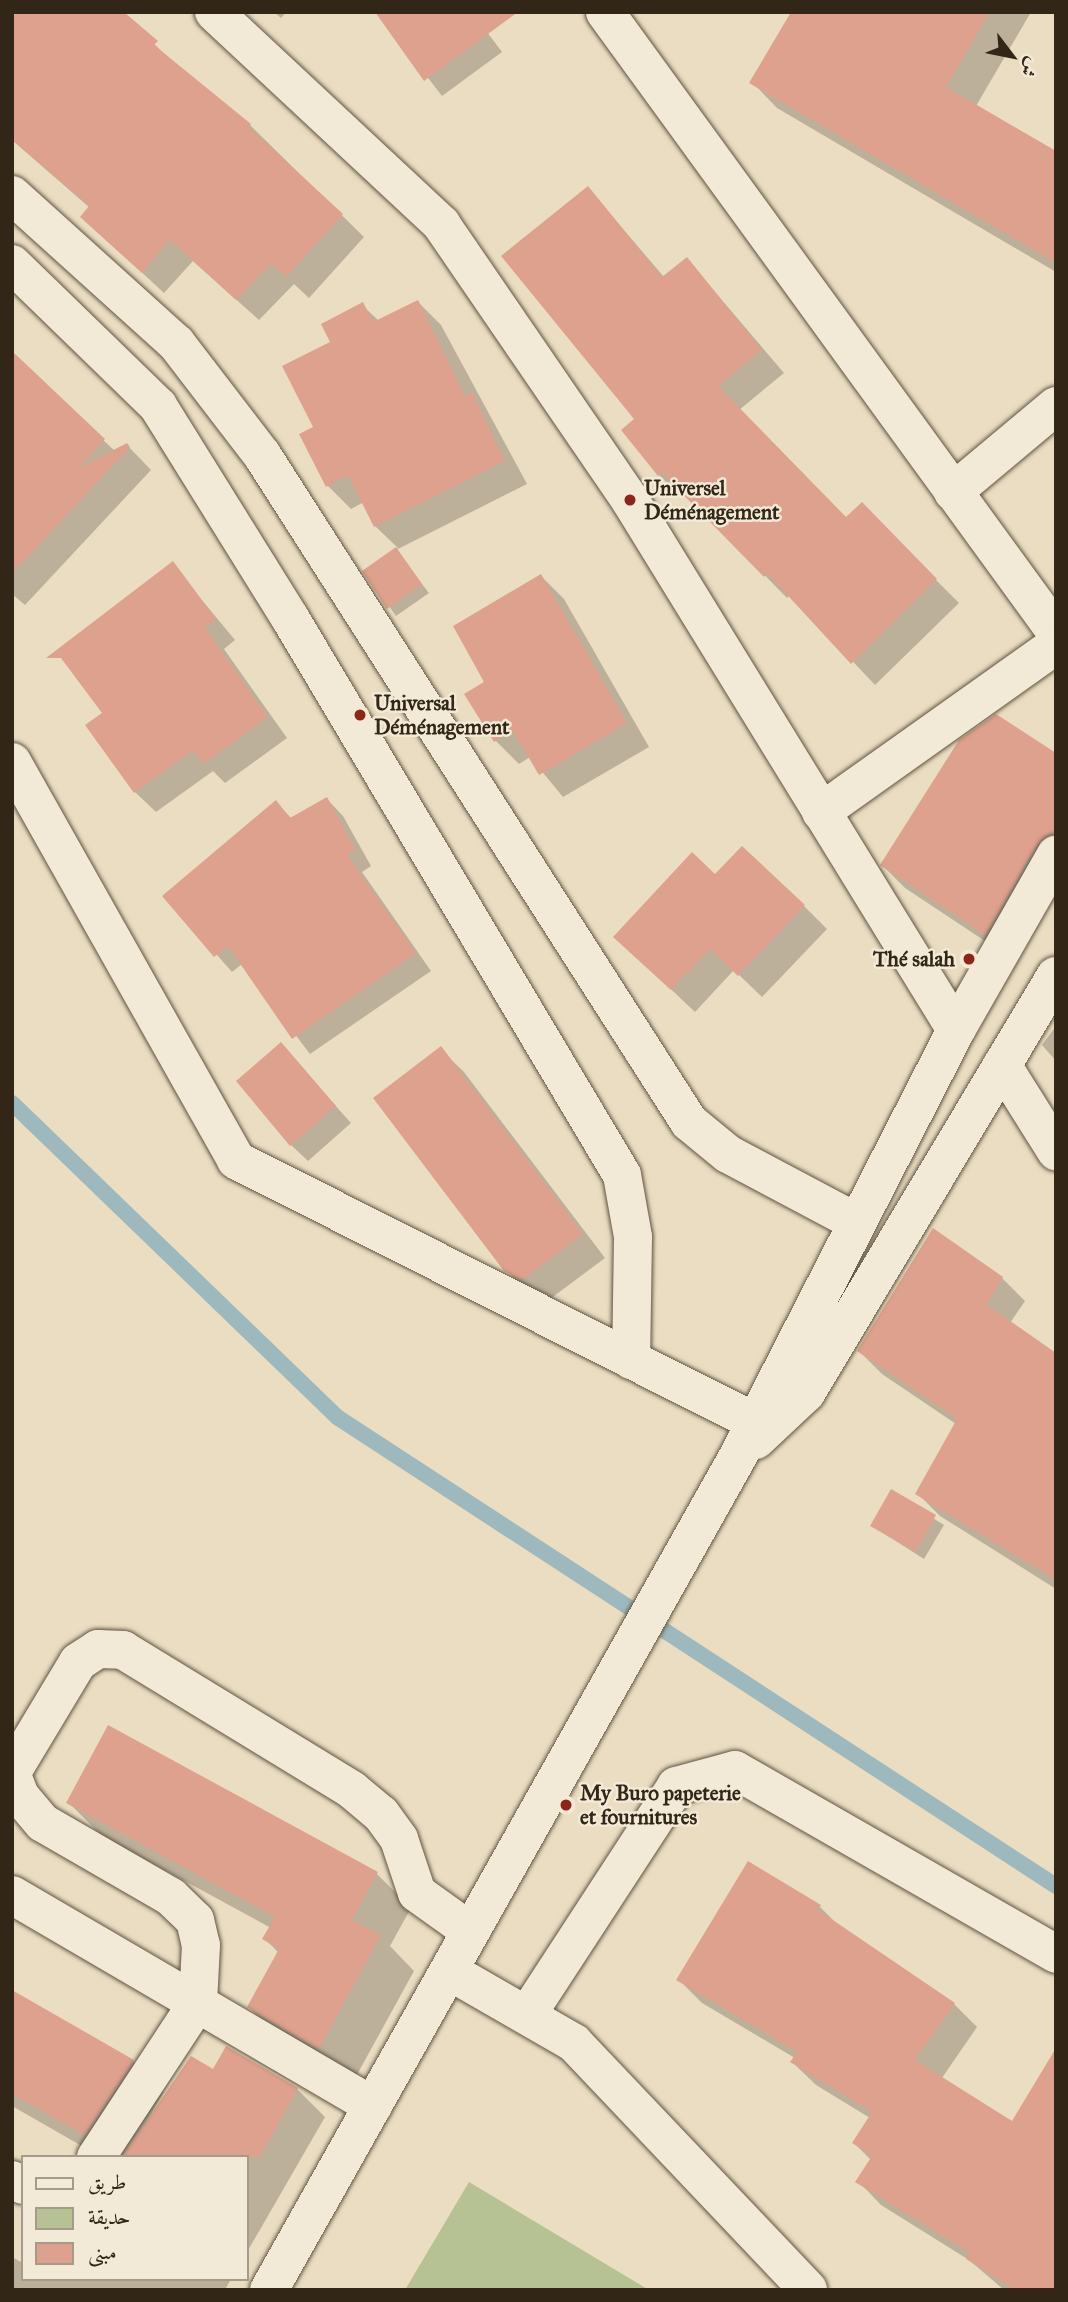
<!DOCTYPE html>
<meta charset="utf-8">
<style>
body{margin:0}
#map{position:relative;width:1068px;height:2302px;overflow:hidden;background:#ebddc2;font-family:"IM FELL Great Primer",Amiri,serif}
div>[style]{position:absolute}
.green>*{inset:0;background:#b6c194}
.shadow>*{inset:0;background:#0003}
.stream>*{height:16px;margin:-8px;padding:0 8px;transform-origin:8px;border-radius:8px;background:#9db9be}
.building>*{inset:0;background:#dea18e}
.roads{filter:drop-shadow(0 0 2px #605441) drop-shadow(0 0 2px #605441)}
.minor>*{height:38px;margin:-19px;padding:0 19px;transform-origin:19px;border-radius:19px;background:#f2e9d7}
.dots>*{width:19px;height:19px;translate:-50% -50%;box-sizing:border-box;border:4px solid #f2e9d7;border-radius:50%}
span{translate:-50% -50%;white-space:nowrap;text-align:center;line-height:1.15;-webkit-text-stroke:5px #f2e9d7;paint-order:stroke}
.poi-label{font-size:21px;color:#322616;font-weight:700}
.left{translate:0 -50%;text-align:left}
.right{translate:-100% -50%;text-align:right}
.frame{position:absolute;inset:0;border:14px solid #322616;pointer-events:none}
.legend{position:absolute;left:21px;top:2155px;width:228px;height:126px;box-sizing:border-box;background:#f2e9d7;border:2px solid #a59b8a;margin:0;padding:9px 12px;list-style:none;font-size:21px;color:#322616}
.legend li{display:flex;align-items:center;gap:14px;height:35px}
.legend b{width:35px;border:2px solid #a59b8a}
.north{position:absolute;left:977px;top:21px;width:70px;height:70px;-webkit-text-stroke:5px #f2e9d7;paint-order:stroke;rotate:122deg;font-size:19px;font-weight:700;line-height:28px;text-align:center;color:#322616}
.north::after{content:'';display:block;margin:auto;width:24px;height:32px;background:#322616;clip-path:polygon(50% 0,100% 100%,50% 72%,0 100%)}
</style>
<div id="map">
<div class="green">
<i style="clip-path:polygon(469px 2182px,649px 2290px,405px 2290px)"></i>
</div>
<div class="shadow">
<i style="clip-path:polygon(121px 12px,177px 66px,250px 125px,364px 237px,309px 298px,294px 284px,259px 320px,193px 261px,164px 293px,82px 217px,90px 208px,12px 140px)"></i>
<i style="clip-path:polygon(274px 12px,286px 12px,281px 18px)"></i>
<i style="clip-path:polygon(377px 12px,472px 12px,502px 52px,442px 96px)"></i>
<i style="clip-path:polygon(897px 12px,1031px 12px,976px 106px,1056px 153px,1056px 272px,777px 108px,752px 82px)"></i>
<i style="clip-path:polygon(588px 188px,664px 277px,687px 259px,784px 373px,739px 410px,846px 519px,861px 505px,959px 603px,875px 685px,790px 595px,787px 598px,686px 495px,682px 498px,659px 475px,636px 420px)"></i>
<i style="clip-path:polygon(418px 302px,441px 325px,527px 484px,396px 550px,429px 593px,396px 616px,365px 572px,398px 548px,375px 526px,364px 502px,351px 509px,328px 486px,315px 428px,332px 343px,362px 305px,379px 321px)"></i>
<i style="clip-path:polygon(12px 356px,115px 451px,127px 445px,151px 470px,25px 605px,12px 594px)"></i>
<i style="clip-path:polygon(172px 564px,235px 640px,224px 649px,287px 738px,225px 783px,213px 771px,156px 812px,135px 792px)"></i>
<i style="clip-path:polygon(541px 576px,564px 599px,649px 747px,563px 797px,530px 757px,519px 764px,496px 741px)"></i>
<i style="clip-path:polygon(1056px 755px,1056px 874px,1009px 957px,905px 888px,882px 865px)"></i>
<i style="clip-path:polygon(327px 799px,343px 816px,371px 866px,362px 872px,431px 971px,310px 1054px,242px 964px,232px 972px,165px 896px,276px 802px,292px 819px)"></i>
<i style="clip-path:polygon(715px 877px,804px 906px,827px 929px,762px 997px,734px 970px,695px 1012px,639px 959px)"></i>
<i style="clip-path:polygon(1056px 1026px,1056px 1061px,1042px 1045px)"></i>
<i style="clip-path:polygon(281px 1045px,351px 1123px,308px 1161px,291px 1145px)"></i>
<i style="clip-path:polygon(440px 1049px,464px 1072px,605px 1258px,546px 1302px,529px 1293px,505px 1269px)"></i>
<i style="clip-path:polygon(1002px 1278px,1025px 1301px,1010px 1323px,1056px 1355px,1056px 1589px,940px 1516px,917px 1493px,956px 1424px,882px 1374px,859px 1351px)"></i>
<i style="clip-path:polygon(891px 1492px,944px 1525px,924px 1559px,872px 1526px)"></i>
<i style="clip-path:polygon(68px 1802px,377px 1874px,411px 1908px,390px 1946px,414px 1971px,353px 2082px,283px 2041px,249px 2007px,279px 1953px,265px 1939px,271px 1928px,102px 1836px)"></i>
<i style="clip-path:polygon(820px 1907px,839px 1926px,954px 2004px,977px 2027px,942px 2078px,1013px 2123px,1056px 2290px,1004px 2290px,969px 2260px,881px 2205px,858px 2181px,871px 2160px,854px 2143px,870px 2118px,816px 2085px,792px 2062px,795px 2058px,702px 2003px,679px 1980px)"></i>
<i style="clip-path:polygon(12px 1992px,133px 2061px,164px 2092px,139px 2135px,214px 2072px,297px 2089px,325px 2117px,247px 2252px,247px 2157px,101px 2157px,12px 2106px)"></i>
<i style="clip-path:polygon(12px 2257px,23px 2263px,23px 2279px,231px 2279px,225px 2290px,12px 2290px)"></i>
</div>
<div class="stream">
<i style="left:12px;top:1103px;width:452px;rotate:44deg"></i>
<i style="left:337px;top:1417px;width:858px;rotate:33.12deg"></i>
</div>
<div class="building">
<i style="clip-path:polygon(12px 12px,124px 12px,158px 41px,154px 45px,251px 124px,249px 127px,343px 214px,286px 277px,271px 263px,236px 300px,170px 240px,142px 273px,80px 217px,89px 206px,12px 140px)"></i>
<i style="clip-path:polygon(375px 12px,518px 12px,424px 81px)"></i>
<i style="clip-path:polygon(791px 12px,990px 12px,946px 87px,1056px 151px,1056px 263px,749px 83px)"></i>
<i style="clip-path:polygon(588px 186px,662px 277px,687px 257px,762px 350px,718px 386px,846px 517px,862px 502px,937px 579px,851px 664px,767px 573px,764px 577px,662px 473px,658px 476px,621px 430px,634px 419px,501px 256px)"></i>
<i style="clip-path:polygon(418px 300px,465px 396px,472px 392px,505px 461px,374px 527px,348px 475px,326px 487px,299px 434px,313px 427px,282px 366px,330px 342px,321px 324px,363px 302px,373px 322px)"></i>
<i style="clip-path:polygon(12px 351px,105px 439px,78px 468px,127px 443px,130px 447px,12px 573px)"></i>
<i style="clip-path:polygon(396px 547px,422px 584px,387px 609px,362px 571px)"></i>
<i style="clip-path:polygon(173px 561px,216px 619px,205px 628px,268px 717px,203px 764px,193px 750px,134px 793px,85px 725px,102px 713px,61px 658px,46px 658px)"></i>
<i style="clip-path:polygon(541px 574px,627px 723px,539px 775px,513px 731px,494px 742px,464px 694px,484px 682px,453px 626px)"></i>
<i style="clip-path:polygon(996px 714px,1056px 753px,1056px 828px,1037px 844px,985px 935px,880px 865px,959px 740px)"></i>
<i style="clip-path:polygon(327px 797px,356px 850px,347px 855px,416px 953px,292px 1039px,228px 946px,214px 957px,162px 896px,276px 800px,290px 818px)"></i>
<i style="clip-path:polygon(742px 846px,805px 905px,738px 976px,710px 949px,671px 990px,613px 937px,692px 852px,715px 874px)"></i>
<i style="clip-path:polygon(281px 1042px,336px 1106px,290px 1146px,236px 1081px)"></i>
<i style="clip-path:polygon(441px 1046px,583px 1234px,522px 1280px,504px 1271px,373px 1098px)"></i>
<i style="clip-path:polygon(933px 1228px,1003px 1277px,986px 1304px,1056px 1353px,1056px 1580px,915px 1494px,957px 1419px,857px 1351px)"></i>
<i style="clip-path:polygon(891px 1489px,936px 1515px,916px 1552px,870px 1526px)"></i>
<i style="clip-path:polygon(108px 1725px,378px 1872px,352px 1920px,381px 1935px,319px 2049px,247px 2007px,279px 1949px,262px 1939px,275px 1917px,66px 1803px)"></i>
<i style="clip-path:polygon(748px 1861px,821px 1905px,818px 1910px,955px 2003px,915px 2060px,1012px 2121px,1056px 2048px,1056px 2290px,1015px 2290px,966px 2259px,970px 2253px,855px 2182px,872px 2156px,852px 2143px,872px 2112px,790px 2062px,797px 2052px,676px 1980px)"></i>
<i style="clip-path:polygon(12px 1990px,134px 2060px,84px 2135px,12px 2094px)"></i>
<i style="clip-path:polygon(226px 2046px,298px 2088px,260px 2157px,122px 2157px,191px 2056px,213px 2069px)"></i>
</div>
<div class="roads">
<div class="minor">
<i style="left:214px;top:12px;width:311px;rotate:43deg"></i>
<i style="left:441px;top:224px;width:335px;rotate:55.6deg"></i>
<i style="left:630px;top:500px;width:622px;rotate:58.4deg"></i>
<i style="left:605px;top:12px;width:767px;rotate:53.97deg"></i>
<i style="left:12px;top:195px;width:221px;rotate:42.1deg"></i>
<i style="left:176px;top:343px;width:141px;rotate:52.5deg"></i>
<i style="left:262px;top:455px;width:792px;rotate:57.37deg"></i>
<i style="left:689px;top:1122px;width:50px;rotate:39.4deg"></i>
<i style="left:728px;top:1154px;width:145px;rotate:28deg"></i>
<i style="left:12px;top:264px;width:204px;rotate:44.2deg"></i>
<i style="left:158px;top:406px;width:250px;rotate:58.1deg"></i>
<i style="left:290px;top:618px;width:648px;rotate:59.2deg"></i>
<i style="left:622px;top:1175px;width:63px;rotate:79.9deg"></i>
<i style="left:633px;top:1237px;width:123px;rotate:90.9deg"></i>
<i style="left:953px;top:492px;width:134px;rotate:-39.9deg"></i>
<i style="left:12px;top:762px;width:457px;rotate:60.6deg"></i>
<i style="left:236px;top:1160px;width:581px;rotate:26.79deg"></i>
<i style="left:821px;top:812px;width:288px;rotate:-35.4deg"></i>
<i style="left:1002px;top:1065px;width:102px;rotate:57.9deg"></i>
<i style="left:756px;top:1440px;width:69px;rotate:-43.2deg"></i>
<i style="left:806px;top:1393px;width:486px;rotate:-59.1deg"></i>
<i style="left:12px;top:1772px;width:128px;rotate:-59deg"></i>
<i style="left:78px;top:1662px;width:24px;rotate:-33deg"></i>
<i style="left:98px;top:1649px;width:25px;rotate:2deg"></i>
<i style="left:123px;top:1650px;width:268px;rotate:31.4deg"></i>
<i style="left:352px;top:1790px;width:38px;rotate:40deg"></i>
<i style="left:381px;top:1814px;width:31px;rotate:54deg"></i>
<i style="left:399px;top:1839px;width:57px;rotate:71.6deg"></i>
<i style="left:417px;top:1893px;width:65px;rotate:35.6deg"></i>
<i style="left:12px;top:1775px;width:22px;rotate:69deg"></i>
<i style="left:20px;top:1796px;width:35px;rotate:50deg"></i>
<i style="left:43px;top:1823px;width:148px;rotate:30deg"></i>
<i style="left:171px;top:1897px;width:33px;rotate:44deg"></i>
<i style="left:195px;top:1920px;width:26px;rotate:77deg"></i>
<i style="left:201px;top:1945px;width:57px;rotate:93deg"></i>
<i style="left:198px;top:2002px;width:186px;rotate:123.3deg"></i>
<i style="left:12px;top:1895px;width:418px;rotate:30.3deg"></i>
<i style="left:449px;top:1971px;width:144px;rotate:29.9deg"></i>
<i style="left:574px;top:2043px;width:340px;rotate:46.5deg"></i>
<i style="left:527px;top:2015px;width:273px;rotate:-56.9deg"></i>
<i style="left:676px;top:1786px;width:61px;rotate:-15.2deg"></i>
<i style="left:735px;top:1770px;width:370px;rotate:29.8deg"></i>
<i style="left:12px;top:2180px;width:12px;rotate:24deg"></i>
<i style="left:269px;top:2290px;width:955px;rotate:-60.64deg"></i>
<i style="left:737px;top:1458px;width:481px;rotate:-62.9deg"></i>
<i style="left:956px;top:1030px;width:202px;rotate:-60.3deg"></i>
</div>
</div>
<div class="dots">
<i style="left:630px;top:500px;background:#8f2418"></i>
<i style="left:360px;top:715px;background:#8f2418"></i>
<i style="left:969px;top:959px;background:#8f2418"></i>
<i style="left:566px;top:1805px;background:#8f2418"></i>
</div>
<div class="poi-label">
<span class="left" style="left:644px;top:500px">Universel<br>Déménagement</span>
<span class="left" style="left:374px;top:715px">Universal<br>Déménagement</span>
<span class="right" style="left:955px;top:959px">Thé salah</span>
<span class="left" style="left:580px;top:1805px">My Buro papeterie<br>et fournitures</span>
</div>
<div class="frame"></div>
<ul class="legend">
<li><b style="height:9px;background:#f2e9d7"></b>طريق</li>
<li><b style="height:19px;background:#b6c194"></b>حديقة</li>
<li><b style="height:19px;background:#dea18e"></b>مبنى</li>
</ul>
<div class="north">ش</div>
</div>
